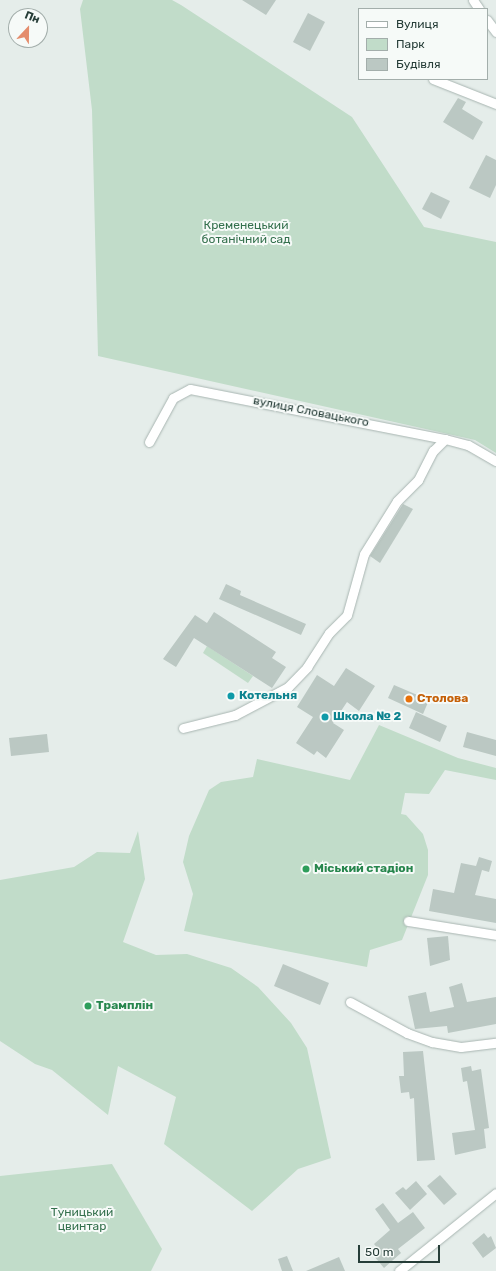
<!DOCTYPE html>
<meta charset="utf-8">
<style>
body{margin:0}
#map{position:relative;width:496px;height:1271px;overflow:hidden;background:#e5edea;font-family:Rubik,sans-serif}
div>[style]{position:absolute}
.green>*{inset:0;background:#c1dcc9}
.building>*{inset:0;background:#bbc8c3}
.roads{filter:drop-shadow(0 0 1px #a8b5b1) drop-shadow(0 0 1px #a8b5b1)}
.minor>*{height:9px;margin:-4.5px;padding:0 4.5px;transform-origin:4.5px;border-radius:4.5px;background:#fff}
.dots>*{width:11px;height:11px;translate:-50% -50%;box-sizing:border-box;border:2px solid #f6faf8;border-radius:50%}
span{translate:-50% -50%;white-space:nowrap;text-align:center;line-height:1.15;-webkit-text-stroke:4px #f6faf8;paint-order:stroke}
.park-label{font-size:12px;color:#34704d}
.street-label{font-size:12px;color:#263d38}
.culture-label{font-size:12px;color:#0d838f;font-weight:700}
.left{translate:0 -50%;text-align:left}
.food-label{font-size:12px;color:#c56008;font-weight:700}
.leisure-label{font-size:12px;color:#27864d;font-weight:700}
.legend{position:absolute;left:358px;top:8px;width:130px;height:72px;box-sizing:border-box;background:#f6faf8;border:1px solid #a3aeab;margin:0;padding:5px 7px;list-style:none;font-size:12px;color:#263d38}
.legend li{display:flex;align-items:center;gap:8px;height:20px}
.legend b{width:20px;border:1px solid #a3aeab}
.north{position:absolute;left:8px;top:8px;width:40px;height:40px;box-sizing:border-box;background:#f6faf8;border:1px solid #a3aeab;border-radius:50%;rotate:22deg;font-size:11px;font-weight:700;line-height:16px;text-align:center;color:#263d38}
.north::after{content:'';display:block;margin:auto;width:14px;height:18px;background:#e48c6c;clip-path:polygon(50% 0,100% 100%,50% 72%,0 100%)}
.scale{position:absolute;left:358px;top:1245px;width:82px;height:18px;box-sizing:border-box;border:2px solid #263d38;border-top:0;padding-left:5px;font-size:12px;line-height:14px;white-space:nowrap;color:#263d38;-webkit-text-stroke:3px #f6faf8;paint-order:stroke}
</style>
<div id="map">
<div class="green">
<i style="clip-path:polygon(83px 0,172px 0,181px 5px,352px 117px,424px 227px,496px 242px,496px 453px,475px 440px,98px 356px,92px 110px,80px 9px)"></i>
<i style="clip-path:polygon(207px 646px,253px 676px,248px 683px,203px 653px)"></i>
<i style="clip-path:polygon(379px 725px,458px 758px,496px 768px,496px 780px,445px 770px,429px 794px,405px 793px,401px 814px,406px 815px,423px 834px,428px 850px,428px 875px,402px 940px,370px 950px,367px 967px,184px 931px,193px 894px,183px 862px,189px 836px,209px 790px,221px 782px,253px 777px,257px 759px,350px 780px)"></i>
<i style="clip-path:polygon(138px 831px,145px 879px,123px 942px,156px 955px,187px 954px,231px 968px,258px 987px,291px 1023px,307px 1048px,331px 1158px,298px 1169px,252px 1211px,164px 1144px,176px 1097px,118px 1066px,108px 1115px,52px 1070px,35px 1064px,0 1041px,0 880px,74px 867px,97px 852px,130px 853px)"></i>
<i style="clip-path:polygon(112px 1164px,162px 1249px,151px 1271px,0 1271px,0 1176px)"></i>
</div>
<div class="building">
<i style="clip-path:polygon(242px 0,276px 0,266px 15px)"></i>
<i style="clip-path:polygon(308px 13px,325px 22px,310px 51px,293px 42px)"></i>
<i style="clip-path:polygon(458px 98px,466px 102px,462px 109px,483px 122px,473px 140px,443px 122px)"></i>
<i style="clip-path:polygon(486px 155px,496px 160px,496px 185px,490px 198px,469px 188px)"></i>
<i style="clip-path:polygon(431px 192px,450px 201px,441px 219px,422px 209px)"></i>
<i style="clip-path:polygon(403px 504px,413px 509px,380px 563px,370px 556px)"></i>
<i style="clip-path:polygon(226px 584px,241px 591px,240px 595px,306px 624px,301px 635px,219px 599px)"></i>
<i style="clip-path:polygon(214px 612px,276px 652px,272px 658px,286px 667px,272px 688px,194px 638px,176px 667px,163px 659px,195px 615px,207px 623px)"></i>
<i style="clip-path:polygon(346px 668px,375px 686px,359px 711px,347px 702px,333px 723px,344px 730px,326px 758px,317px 751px,314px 755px,296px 743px,313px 717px,297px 707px,317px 675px,334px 686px)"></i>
<i style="clip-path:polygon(394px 685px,429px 700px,423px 714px,388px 698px)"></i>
<i style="clip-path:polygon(416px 712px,447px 726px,440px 742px,409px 728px)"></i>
<i style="clip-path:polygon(467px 732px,496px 740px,496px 756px,463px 747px)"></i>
<i style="clip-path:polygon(47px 734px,49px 752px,11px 756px,9px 738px)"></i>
<i style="clip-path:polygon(479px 857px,492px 861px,489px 872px,482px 870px,475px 895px,496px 899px,496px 923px,429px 911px,433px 889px,454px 893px,461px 863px,476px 866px)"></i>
<i style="clip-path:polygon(448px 936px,450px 960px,430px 966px,427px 938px)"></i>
<i style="clip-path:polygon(283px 964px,329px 983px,320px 1005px,274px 986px)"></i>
<i style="clip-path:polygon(462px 983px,467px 1002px,496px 997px,496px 1024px,448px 1033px,447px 1026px,415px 1029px,408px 996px,426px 992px,430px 1012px,454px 1007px,449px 987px)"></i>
<i style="clip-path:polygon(423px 1051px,435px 1160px,417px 1161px,414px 1098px,410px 1099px,409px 1092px,401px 1093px,399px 1076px,404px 1076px,403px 1052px)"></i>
<i style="clip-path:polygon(471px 1066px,472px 1071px,481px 1069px,489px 1128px,484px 1129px,486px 1148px,455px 1155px,452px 1133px,475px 1130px,467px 1081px,463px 1082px,461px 1068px)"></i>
<i style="clip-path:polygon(440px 1175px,457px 1194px,444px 1205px,427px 1186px)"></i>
<i style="clip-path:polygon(416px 1181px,427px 1194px,410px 1210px,395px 1193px,403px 1187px,406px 1190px)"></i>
<i style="clip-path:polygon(383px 1203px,398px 1223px,413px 1212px,425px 1228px,398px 1249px,401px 1253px,384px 1268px,374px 1256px,380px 1251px,374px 1244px,390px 1230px,375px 1209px)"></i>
<i style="clip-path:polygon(484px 1233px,488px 1238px,491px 1236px,496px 1248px,483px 1258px,472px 1243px)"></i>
<i style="clip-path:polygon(287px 1256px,293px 1271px,282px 1271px,278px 1259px)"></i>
<i style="clip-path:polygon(339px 1257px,345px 1271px,306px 1271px)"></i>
</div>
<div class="roads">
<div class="minor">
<i style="left:473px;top:0;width:11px;rotate:56deg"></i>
<i style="left:487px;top:20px;width:15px;rotate:53deg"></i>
<i style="left:433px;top:79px;width:68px;rotate:21.6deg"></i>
<i style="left:149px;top:442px;width:50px;rotate:-61.4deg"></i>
<i style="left:173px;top:398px;width:19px;rotate:-28deg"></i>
<i style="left:190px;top:389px;width:260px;rotate:11.1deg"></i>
<i style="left:445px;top:439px;width:24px;rotate:15deg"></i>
<i style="left:468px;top:445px;width:32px;rotate:30deg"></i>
<i style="left:183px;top:728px;width:54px;rotate:-14deg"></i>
<i style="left:235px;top:715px;width:60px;rotate:-27.8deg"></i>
<i style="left:288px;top:687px;width:28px;rotate:-46deg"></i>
<i style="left:307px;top:667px;width:40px;rotate:-57.1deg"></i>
<i style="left:329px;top:633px;width:25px;rotate:-45deg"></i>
<i style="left:347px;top:615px;width:63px;rotate:-74.4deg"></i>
<i style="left:364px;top:554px;width:62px;rotate:-58.1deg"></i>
<i style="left:397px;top:501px;width:30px;rotate:-45deg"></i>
<i style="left:418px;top:480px;width:33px;rotate:-63deg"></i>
<i style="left:433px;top:451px;width:17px;rotate:-45deg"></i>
<i style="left:408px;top:921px;width:89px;rotate:9deg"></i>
<i style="left:350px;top:1002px;width:65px;rotate:28.5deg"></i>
<i style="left:407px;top:1033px;width:27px;rotate:20deg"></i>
<i style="left:432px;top:1042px;width:29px;rotate:10deg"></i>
<i style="left:461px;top:1047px;width:35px;rotate:-7deg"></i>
<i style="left:399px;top:1271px;width:124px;rotate:-38.8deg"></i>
</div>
</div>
<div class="dots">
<i style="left:231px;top:696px;background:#0f9aa8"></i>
<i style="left:409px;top:699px;background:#e8710a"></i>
<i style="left:325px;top:717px;background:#0f9aa8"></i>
<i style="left:306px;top:869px;background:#2e9e5b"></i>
<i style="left:88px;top:1006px;background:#2e9e5b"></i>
</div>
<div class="park-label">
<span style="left:246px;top:233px">Кременецький<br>ботанічний сад</span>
<span style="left:82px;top:1220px">Туницький<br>цвинтар</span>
</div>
<div class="street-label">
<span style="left:311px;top:412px;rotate:11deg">вулиця Словацького</span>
</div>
<div class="culture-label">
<span class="left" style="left:239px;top:696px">Котельня</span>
<span class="left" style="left:333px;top:717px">Школа № 2</span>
</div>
<div class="food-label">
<span class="left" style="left:417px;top:699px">Столова</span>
</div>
<div class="leisure-label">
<span class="left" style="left:314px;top:869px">Міський стадіон</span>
<span class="left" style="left:96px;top:1006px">Трамплін</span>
</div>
<ul class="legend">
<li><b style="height:5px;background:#fff"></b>Вулиця</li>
<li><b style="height:11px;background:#c1dcc9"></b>Парк</li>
<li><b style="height:11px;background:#bbc8c3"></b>Будівля</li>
</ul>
<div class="north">Пн</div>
<div class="scale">50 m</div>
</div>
